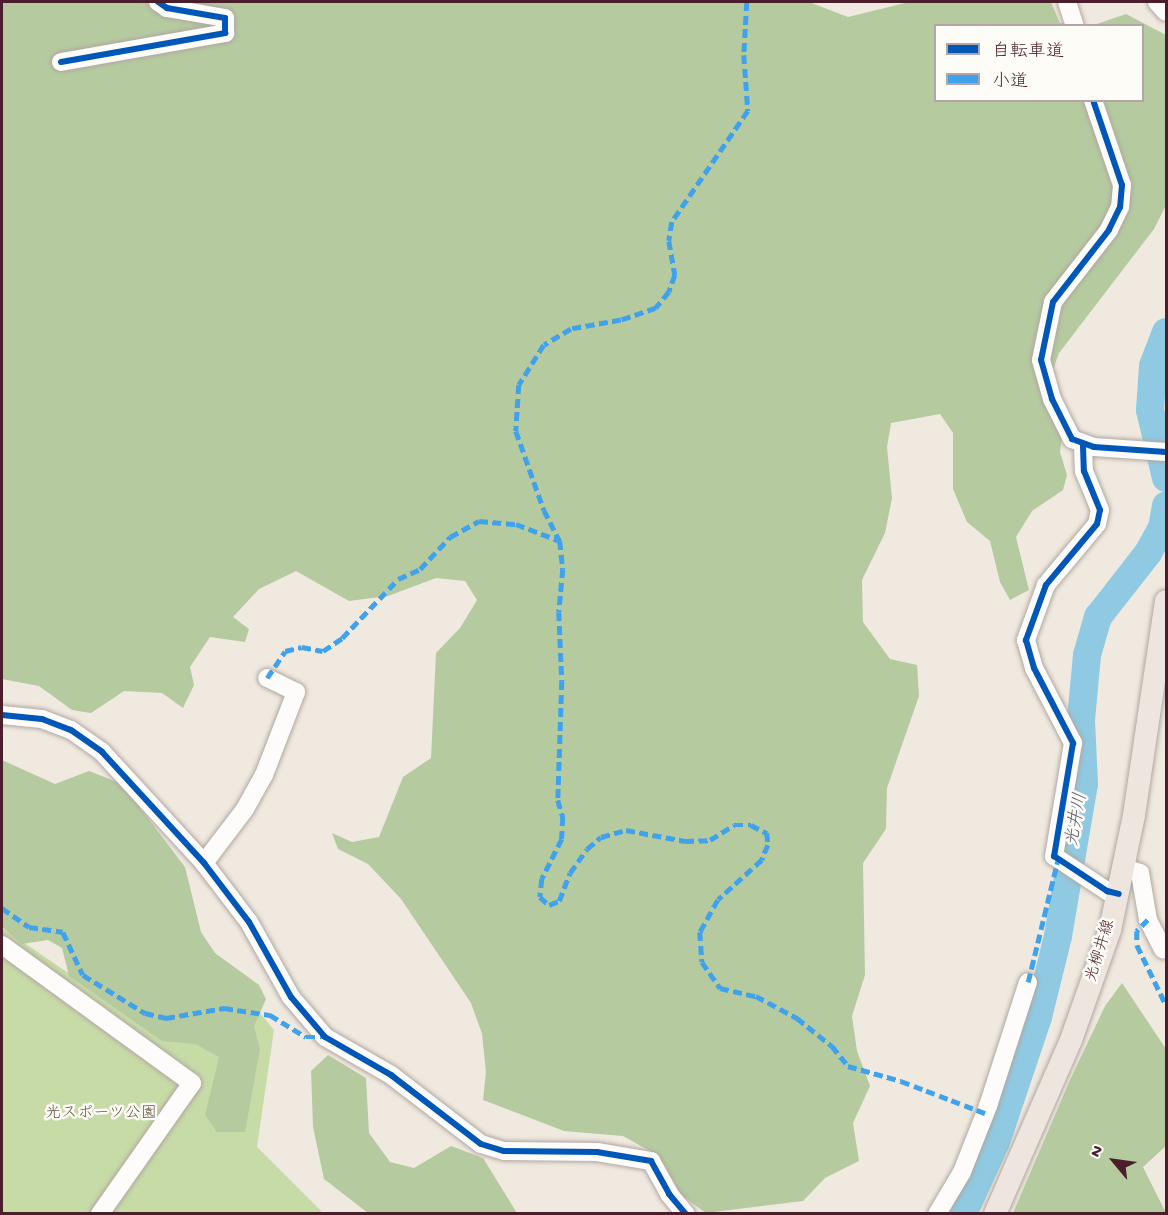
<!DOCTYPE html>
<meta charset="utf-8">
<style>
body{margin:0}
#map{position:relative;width:1168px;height:1215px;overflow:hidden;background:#f0e9df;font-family:"Gochi Hand","Klee One",sans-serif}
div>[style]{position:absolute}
.green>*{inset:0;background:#c7dba7}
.forest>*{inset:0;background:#b5cb9f}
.river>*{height:28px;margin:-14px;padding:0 14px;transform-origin:14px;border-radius:14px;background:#8fcae2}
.roads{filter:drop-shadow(0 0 2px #b0a7a2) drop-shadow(0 0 2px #b0a7a2)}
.minor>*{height:18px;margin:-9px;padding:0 9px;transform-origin:9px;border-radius:9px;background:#fdfcfa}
.major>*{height:22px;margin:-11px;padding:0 11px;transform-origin:11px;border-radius:11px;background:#eee6de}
.quiet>*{height:4.5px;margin-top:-2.25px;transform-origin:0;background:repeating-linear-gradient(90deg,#40a2eb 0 9px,transparent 0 13.5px)}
.cycleway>*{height:6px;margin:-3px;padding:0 3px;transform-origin:3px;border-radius:3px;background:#0057b8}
span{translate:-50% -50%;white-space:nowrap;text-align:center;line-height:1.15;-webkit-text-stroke:5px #fdfcf7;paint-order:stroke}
.street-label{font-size:16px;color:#4a1f2b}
.park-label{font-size:16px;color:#665443}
.water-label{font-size:18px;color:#54566b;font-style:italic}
.frame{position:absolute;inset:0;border:3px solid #4a1f2b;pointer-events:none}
.legend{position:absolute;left:934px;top:24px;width:210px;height:78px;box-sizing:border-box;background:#fdfcf7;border:2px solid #b5a4a5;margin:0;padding:8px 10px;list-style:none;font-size:18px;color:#4a1f2b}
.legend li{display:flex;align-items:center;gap:12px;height:30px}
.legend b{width:30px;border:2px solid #b5a4a5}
.north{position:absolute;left:1084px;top:1131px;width:60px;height:60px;-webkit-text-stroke:4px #fdfcf7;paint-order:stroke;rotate:299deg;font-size:16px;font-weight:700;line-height:24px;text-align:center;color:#4a1f2b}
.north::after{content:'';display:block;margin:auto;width:21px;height:27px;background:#4a1f2b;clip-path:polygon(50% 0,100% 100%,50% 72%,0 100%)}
</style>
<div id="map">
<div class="green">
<i style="clip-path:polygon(2px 928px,148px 1027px,254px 1006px,274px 1030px,257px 1147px,323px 1213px,2px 1213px)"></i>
</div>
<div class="forest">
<i style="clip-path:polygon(evenodd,2px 2px,809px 2px,848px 17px,909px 2px,1051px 2px,1060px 23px,1094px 25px,1126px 14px,1166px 35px,1166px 205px,1154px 229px,1059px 353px,1044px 395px,1062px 436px,1060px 452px,1067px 475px,1063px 490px,1032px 511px,1016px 537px,1029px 590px,1010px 600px,1000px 582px,990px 541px,967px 522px,953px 489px,953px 433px,940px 414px,891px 423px,887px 447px,892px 498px,885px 533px,862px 580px,863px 622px,890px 659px,917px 665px,919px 696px,887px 788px,886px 829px,863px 863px,865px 975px,852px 1016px,857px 1051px,870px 1086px,853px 1123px,859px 1161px,825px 1178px,803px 1201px,706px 1213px,681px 1195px,659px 1156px,623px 1136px,564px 1131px,483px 1100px,486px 1072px,482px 1034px,471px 1003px,401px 899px,368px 864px,338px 849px,332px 833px,352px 842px,379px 837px,403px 777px,431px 758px,436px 653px,460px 628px,477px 600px,465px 581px,436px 578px,388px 596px,349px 601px,296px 571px,259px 589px,233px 617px,249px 629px,245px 642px,210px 637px,190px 667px,194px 685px,183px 708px,162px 693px,124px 691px,91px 713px,72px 710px,39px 686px,2px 679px,2px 2px,936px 26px,1142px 26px,1142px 100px,936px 100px,936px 26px)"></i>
<i style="clip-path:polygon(2px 760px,55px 784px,89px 771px,122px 784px,185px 867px,201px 932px,215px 953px,259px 985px,266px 999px,254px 1026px,260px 1049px,245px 1132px,217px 1132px,205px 1115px,219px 1057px,195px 1044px,162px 1041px,69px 976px,62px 948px,48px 940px,22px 944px,2px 927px)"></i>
<i style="clip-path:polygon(1122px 983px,1166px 1049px,1166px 1146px,1143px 1167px,1166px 1213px,1013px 1213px,1070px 1080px,1105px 1006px)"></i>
<i style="clip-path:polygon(328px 1055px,366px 1078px,369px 1133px,390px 1162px,414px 1168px,451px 1146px,483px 1158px,517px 1213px,368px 1213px,324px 1179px,313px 1127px,311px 1071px)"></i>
</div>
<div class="river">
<i style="left:1166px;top:332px;width:36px;rotate:111deg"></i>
<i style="left:1153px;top:366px;width:44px;rotate:93.9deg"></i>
<i style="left:1150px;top:410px;width:70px;rotate:76.8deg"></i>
<i style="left:963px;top:1214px;width:79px;rotate:-65.4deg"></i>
<i style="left:996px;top:1142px;width:132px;rotate:-71.4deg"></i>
<i style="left:1038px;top:1017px;width:83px;rotate:-76.1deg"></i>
<i style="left:1058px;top:936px;width:154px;rotate:-80.3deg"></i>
<i style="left:1084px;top:784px;width:64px;rotate:-92.7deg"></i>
<i style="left:1081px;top:720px;width:65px;rotate:-84.7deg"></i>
<i style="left:1087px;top:655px;width:40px;rotate:-74deg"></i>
<i style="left:1098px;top:617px;width:81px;rotate:-52deg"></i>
<i style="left:1148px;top:553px;width:29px;rotate:-61deg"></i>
<i style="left:1162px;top:528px;width:23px;rotate:-80deg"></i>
</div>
<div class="roads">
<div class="minor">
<i style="left:1067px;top:2px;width:25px;rotate:72deg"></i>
<i style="left:1157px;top:2px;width:13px;rotate:48deg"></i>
<i style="left:61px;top:62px;width:167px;rotate:-10deg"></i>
<i style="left:225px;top:33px;width:15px;rotate:-90deg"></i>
<i style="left:225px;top:18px;width:59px;rotate:-170.2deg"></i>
<i style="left:167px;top:8px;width:11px;rotate:-146deg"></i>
<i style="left:1093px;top:100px;width:90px;rotate:71.2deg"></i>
<i style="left:1122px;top:185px;width:22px;rotate:95deg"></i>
<i style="left:1120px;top:207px;width:25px;rotate:116deg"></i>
<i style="left:1109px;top:230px;width:91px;rotate:127.9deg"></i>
<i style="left:1053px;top:302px;width:59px;rotate:101.7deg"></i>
<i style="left:1041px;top:360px;width:41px;rotate:74.2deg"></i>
<i style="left:1052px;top:399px;width:45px;rotate:63.4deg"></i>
<i style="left:1072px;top:439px;width:23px;rotate:20deg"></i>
<i style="left:1094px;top:447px;width:72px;rotate:4deg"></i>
<i style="left:1083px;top:446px;width:25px;rotate:88deg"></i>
<i style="left:1084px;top:471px;width:42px;rotate:67.7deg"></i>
<i style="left:1100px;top:510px;width:14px;rotate:102deg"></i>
<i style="left:1097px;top:524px;width:80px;rotate:129.9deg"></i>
<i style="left:1046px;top:585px;width:59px;rotate:110deg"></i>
<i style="left:1026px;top:640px;width:29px;rotate:74deg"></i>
<i style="left:1034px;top:668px;width:85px;rotate:62.5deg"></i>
<i style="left:1073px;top:743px;width:115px;rotate:99.5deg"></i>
<i style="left:1054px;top:856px;width:64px;rotate:33.4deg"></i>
<i style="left:1107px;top:891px;width:12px;rotate:14deg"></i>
<i style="left:2px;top:715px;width:40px;rotate:5.7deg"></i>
<i style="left:42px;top:719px;width:31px;rotate:21deg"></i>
<i style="left:71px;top:730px;width:38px;rotate:35deg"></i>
<i style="left:102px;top:752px;width:151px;rotate:47.4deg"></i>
<i style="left:204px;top:863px;width:74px;rotate:52.7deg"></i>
<i style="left:249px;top:922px;width:86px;rotate:60.8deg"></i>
<i style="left:291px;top:997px;width:52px;rotate:49.6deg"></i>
<i style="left:325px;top:1037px;width:76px;rotate:29.9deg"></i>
<i style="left:391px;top:1075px;width:113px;rotate:37.5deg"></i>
<i style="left:481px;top:1144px;width:24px;rotate:17deg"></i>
<i style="left:504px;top:1151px;width:93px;rotate:0.6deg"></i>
<i style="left:597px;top:1152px;width:55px;rotate:9.5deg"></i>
<i style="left:651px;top:1161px;width:38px;rotate:61deg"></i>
<i style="left:669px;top:1194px;width:26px;rotate:50deg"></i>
<i style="left:204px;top:863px;width:68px;rotate:-52.8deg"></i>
<i style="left:245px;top:809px;width:39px;rotate:-61deg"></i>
<i style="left:264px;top:775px;width:89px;rotate:-68.9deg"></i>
<i style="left:296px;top:692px;width:32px;rotate:-154deg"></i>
<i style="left:1125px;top:868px;width:16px;rotate:18deg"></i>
<i style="left:1140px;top:873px;width:48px;rotate:80.3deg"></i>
<i style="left:1148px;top:920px;width:33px;rotate:63deg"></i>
<i style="left:2px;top:945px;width:235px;rotate:36deg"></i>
<i style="left:192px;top:1083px;width:160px;rotate:125.1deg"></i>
<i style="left:937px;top:1214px;width:49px;rotate:-59.2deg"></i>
<i style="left:962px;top:1172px;width:71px;rotate:-68.5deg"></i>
<i style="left:988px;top:1106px;width:130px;rotate:-72.1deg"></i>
</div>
<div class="major">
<i style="left:995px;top:1214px;width:190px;rotate:-66.4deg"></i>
<i style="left:1071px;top:1040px;width:117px;rotate:-70.5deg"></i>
<i style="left:1110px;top:930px;width:117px;rotate:-78.2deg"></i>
<i style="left:1134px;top:815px;width:216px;rotate:-81.5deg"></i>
</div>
</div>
<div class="quiet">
<i style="left:747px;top:2px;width:53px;rotate:93.2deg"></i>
<i style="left:744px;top:55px;width:56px;rotate:85.9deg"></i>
<i style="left:748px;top:111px;width:135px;rotate:124.4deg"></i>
<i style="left:672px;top:222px;width:19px;rotate:99deg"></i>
<i style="left:669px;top:241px;width:35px;rotate:80deg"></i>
<i style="left:675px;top:275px;width:18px;rotate:109deg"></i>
<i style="left:669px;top:292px;width:21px;rotate:129deg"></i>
<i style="left:656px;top:308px;width:37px;rotate:161deg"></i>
<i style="left:621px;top:320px;width:51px;rotate:169.8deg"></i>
<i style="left:571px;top:329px;width:31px;rotate:149deg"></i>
<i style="left:544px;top:345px;width:47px;rotate:122deg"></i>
<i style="left:519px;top:385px;width:46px;rotate:93.7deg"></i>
<i style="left:516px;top:431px;width:84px;rotate:70.5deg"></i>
<i style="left:544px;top:510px;width:35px;rotate:63deg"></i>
<i style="left:560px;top:541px;width:28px;rotate:84deg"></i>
<i style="left:563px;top:569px;width:43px;rotate:95.3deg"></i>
<i style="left:559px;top:612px;width:69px;rotate:87.5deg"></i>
<i style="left:562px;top:681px;width:119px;rotate:91.9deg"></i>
<i style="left:558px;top:800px;width:18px;rotate:74deg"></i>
<i style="left:563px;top:817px;width:22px;rotate:93deg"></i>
<i style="left:562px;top:839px;width:45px;rotate:116.6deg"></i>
<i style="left:542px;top:879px;width:18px;rotate:96deg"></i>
<i style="left:540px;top:897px;width:12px;rotate:42deg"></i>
<i style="left:549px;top:905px;width:11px;rotate:-22deg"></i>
<i style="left:559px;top:901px;width:30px;rotate:-69deg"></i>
<i style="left:570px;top:873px;width:29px;rotate:-55deg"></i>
<i style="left:587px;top:849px;width:18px;rotate:-41deg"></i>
<i style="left:601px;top:837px;width:26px;rotate:-16deg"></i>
<i style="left:626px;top:830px;width:60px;rotate:10.6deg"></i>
<i style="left:685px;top:841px;width:25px;rotate:-2deg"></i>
<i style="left:710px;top:840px;width:28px;rotate:-32deg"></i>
<i style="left:734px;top:825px;width:17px"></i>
<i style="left:751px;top:825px;width:18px;rotate:27deg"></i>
<i style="left:767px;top:833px;width:12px;rotate:85deg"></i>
<i style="left:768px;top:845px;width:16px;rotate:112deg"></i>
<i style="left:762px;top:860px;width:59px;rotate:137.7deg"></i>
<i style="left:718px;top:900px;width:37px;rotate:119deg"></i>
<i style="left:700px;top:932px;width:30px;rotate:86deg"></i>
<i style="left:702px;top:962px;width:32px;rotate:55deg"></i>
<i style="left:720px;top:988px;width:37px;rotate:13deg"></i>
<i style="left:756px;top:996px;width:47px;rotate:28.2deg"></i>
<i style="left:797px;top:1018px;width:45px;rotate:38.7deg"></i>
<i style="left:832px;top:1046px;width:26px;rotate:51deg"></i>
<i style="left:848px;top:1066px;width:55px;rotate:15.8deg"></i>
<i style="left:901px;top:1081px;width:90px;rotate:20.9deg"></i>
<i style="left:267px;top:678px;width:32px;rotate:-56deg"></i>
<i style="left:285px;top:651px;width:17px;rotate:-13deg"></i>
<i style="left:302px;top:647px;width:21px;rotate:11deg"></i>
<i style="left:323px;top:651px;width:23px;rotate:-34deg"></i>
<i style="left:342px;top:638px;width:81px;rotate:-46.5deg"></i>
<i style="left:398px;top:579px;width:24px;rotate:-24deg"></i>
<i style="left:420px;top:569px;width:44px;rotate:-46.8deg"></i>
<i style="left:450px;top:537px;width:33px;rotate:-29deg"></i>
<i style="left:479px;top:521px;width:37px;rotate:5deg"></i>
<i style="left:516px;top:524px;width:47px;rotate:21.1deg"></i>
<i style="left:2px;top:908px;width:33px;rotate:35deg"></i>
<i style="left:29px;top:927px;width:34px;rotate:8deg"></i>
<i style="left:63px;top:932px;width:47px;rotate:65.1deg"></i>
<i style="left:83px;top:975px;width:73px;rotate:31.5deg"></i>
<i style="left:145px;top:1013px;width:22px;rotate:13deg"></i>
<i style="left:166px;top:1018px;width:59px;rotate:-9.8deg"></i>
<i style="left:224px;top:1008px;width:47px;rotate:8.7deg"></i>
<i style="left:270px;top:1015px;width:42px;rotate:31.4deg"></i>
<i style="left:306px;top:1037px;width:19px"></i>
<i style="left:1148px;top:920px;width:16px;rotate:135deg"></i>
<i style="left:1137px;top:931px;width:14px;rotate:90deg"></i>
<i style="left:1137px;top:945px;width:67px;rotate:64.2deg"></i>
<i style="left:1028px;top:982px;width:127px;rotate:-76.3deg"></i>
</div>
<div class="cycleway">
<i style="left:61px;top:62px;width:167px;rotate:-10deg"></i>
<i style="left:225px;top:33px;width:15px;rotate:-90deg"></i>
<i style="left:225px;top:18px;width:59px;rotate:-170.2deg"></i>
<i style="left:167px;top:8px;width:11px;rotate:-146deg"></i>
<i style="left:1093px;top:100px;width:90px;rotate:71.2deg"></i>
<i style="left:1122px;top:185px;width:22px;rotate:95deg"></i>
<i style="left:1120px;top:207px;width:25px;rotate:116deg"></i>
<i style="left:1109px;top:230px;width:91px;rotate:127.9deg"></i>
<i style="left:1053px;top:302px;width:59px;rotate:101.7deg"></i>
<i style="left:1041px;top:360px;width:41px;rotate:74.2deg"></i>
<i style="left:1052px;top:399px;width:45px;rotate:63.4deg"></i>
<i style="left:1072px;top:439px;width:23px;rotate:20deg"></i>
<i style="left:1094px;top:447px;width:72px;rotate:4deg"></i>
<i style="left:1083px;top:446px;width:25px;rotate:88deg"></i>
<i style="left:1084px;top:471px;width:42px;rotate:67.7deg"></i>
<i style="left:1100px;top:510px;width:14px;rotate:102deg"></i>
<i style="left:1097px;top:524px;width:80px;rotate:129.9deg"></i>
<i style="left:1046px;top:585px;width:59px;rotate:110deg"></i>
<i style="left:1026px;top:640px;width:29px;rotate:74deg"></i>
<i style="left:1034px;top:668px;width:85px;rotate:62.5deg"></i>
<i style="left:1073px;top:743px;width:115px;rotate:99.5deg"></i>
<i style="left:1054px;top:856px;width:64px;rotate:33.4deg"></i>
<i style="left:1107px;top:891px;width:12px;rotate:14deg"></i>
<i style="left:2px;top:715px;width:40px;rotate:5.7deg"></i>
<i style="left:42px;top:719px;width:31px;rotate:21deg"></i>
<i style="left:71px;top:730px;width:38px;rotate:35deg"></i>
<i style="left:102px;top:752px;width:151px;rotate:47.4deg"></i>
<i style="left:204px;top:863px;width:74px;rotate:52.7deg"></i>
<i style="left:249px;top:922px;width:86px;rotate:60.8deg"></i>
<i style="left:291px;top:997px;width:52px;rotate:49.6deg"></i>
<i style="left:325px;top:1037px;width:76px;rotate:29.9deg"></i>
<i style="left:391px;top:1075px;width:113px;rotate:37.5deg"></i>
<i style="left:481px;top:1144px;width:24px;rotate:17deg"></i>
<i style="left:504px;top:1151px;width:93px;rotate:0.6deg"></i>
<i style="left:597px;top:1152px;width:55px;rotate:9.5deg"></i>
<i style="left:651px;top:1161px;width:38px;rotate:61deg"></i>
<i style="left:669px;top:1194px;width:26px;rotate:50deg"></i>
</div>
<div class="street-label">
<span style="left:1102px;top:951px;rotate:-73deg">光柳井線</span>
</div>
<div class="park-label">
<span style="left:101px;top:1115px">光スポーツ公園</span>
</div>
<div class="water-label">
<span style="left:1078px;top:820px;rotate:-80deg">光井川</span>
</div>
<div class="frame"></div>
<ul class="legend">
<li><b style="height:8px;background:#0057b8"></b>自転車道</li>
<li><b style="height:8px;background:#40a2eb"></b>小道</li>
</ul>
<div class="north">N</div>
</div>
